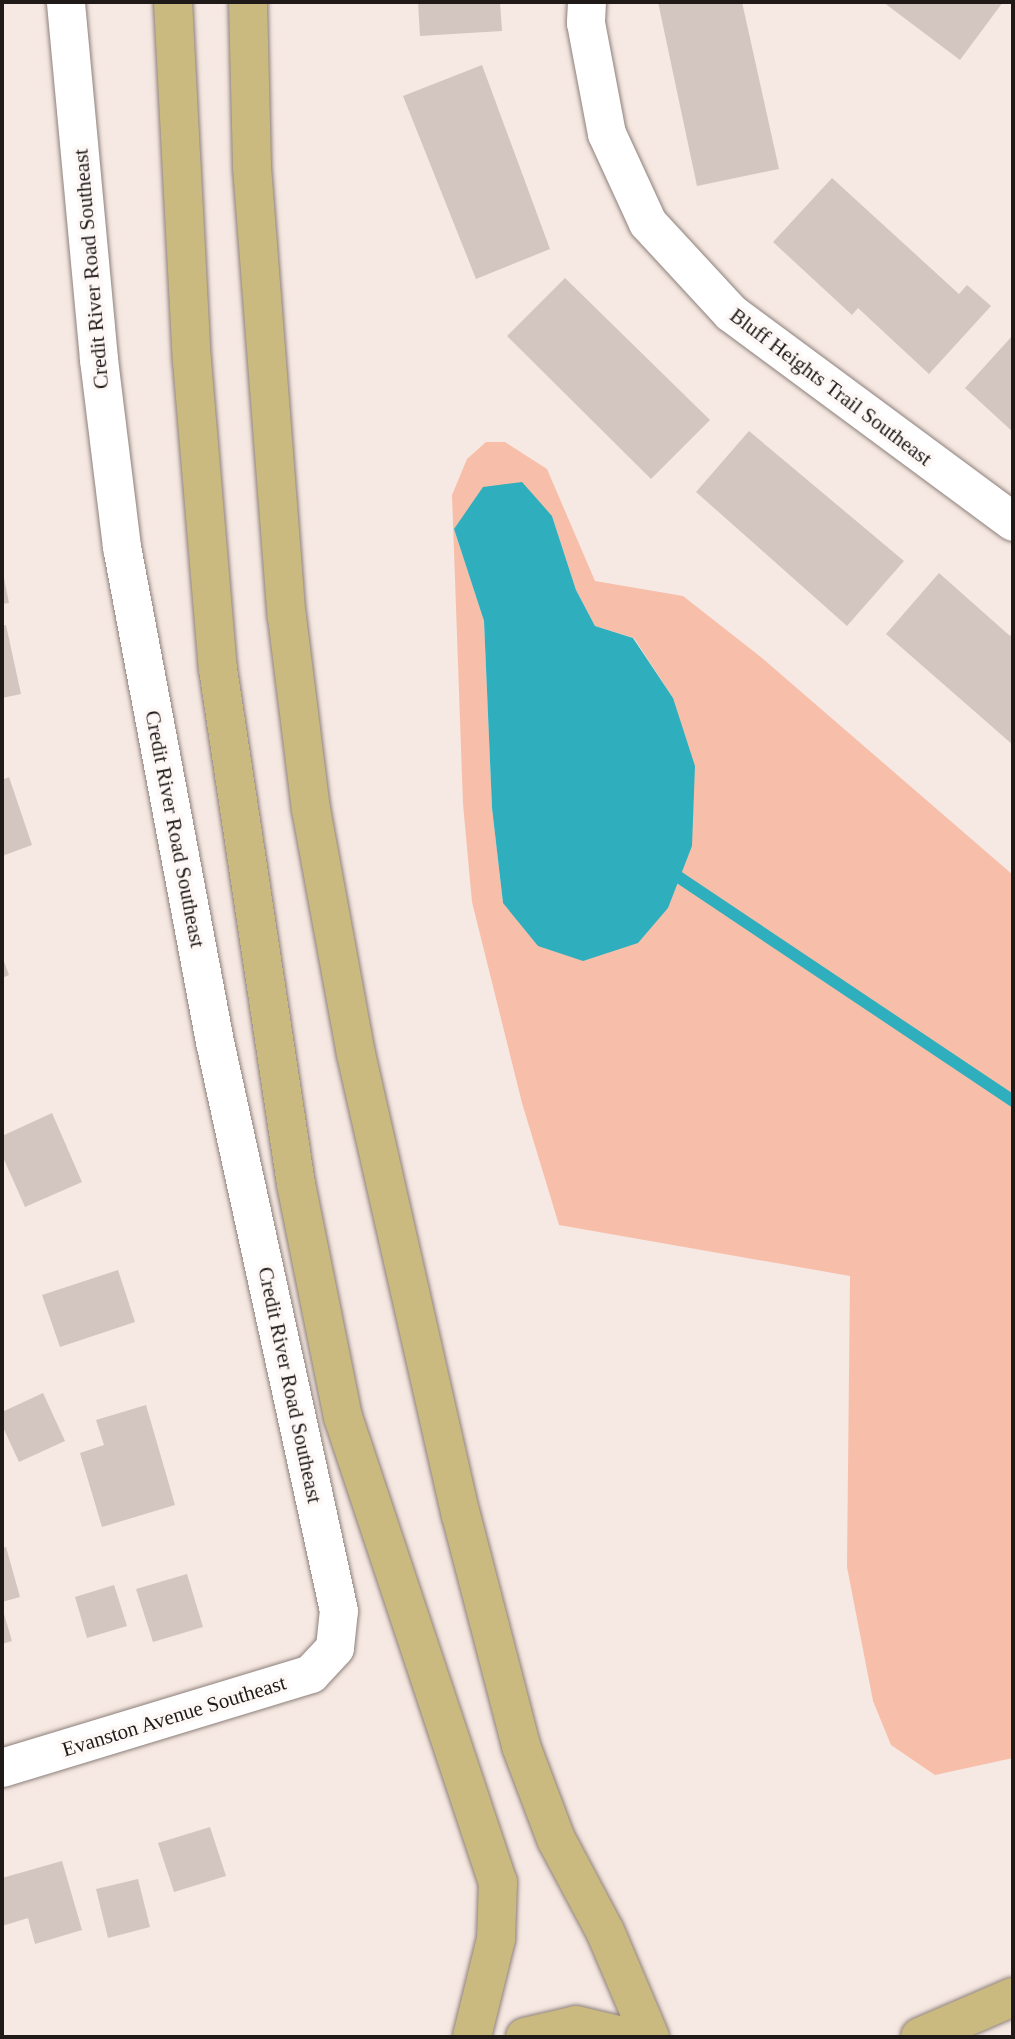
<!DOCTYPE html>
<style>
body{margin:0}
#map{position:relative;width:1015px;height:2039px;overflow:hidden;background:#f6e8e2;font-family:"Times New Roman",serif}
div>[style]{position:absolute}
.green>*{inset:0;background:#f7bfaa}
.water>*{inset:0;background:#2fafbd}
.stream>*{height:12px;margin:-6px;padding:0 6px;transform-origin:6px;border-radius:6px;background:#2fafbd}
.building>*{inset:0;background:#d3c6c0}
.roads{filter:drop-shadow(0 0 2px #8d807b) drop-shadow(0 0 2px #8d807b)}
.minor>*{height:38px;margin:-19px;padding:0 19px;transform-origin:19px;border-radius:19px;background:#fff}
.major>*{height:38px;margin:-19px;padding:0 19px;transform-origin:19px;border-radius:19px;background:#caba7f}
span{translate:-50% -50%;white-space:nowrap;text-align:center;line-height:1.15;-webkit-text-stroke:7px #fdf7f5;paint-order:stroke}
.street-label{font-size:21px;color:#1f1a18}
.frame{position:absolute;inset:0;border:4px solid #1f1a18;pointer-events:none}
</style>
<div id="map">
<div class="green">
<i style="clip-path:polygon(evenodd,486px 442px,505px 442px,547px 469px,595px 581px,683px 596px,762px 658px,1013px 875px,1013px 1758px,935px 1775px,891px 1745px,873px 1701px,847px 1567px,850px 1276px,559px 1225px,522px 1103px,472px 902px,463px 804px,452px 495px,467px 459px,486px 442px,552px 516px,576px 590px,595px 626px,634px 638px,673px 698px,503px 903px,492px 808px,484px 621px,454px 529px,552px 516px)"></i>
</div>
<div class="water">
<i style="clip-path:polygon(522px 482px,552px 516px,576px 590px,595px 626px,633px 638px,673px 698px,695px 766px,692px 846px,668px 908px,638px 943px,583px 961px,538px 946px,503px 903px,492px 808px,484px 621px,454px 529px,483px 487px)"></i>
</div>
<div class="stream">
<i style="left:668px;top:870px;width:415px;rotate:33.8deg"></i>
</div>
<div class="building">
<i style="clip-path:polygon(418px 2px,500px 2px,502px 31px,420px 36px)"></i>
<i style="clip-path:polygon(658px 2px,742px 2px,779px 169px,697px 186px)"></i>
<i style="clip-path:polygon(883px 2px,1003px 2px,960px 60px)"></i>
<i style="clip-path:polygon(482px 65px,550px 249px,476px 279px,403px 96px)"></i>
<i style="clip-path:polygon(832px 178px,959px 294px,967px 285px,991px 306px,929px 374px,858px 308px,852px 315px,773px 242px)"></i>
<i style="clip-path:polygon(565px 278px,710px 420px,651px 479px,507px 336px)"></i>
<i style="clip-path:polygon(1013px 335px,1013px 432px,965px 388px)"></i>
<i style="clip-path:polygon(749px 431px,904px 561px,847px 626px,696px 492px)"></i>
<i style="clip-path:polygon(2px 568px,9px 603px,2px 604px)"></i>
<i style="clip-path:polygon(939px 573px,1010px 636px,1013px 632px,1013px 745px,886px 634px)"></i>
<i style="clip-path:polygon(6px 625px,21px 694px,2px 698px,2px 626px)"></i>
<i style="clip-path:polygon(9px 777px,32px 845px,2px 856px,2px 780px)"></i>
<i style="clip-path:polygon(2px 956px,9px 975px,2px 978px)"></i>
<i style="clip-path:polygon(52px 1113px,82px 1182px,25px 1207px,2px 1155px,2px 1136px)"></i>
<i style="clip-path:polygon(118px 1270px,135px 1322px,60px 1347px,42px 1295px)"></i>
<i style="clip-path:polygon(43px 1393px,65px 1441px,19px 1462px,2px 1425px,2px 1412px)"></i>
<i style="clip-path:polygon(146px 1405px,175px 1505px,102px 1527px,80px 1453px,104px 1445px,96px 1420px)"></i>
<i style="clip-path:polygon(6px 1547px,20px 1597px,2px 1602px,2px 1548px)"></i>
<i style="clip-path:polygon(187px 1574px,203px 1627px,153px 1642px,136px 1589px)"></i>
<i style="clip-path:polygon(114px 1585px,127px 1626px,87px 1638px,75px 1597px)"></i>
<i style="clip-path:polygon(2px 1607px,12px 1641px,2px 1644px)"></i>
<i style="clip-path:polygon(210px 1827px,226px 1876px,174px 1892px,158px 1843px)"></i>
<i style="clip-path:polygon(62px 1861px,82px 1930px,35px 1944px,28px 1918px,2px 1926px,2px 1878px)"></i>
<i style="clip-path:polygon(138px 1879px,150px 1927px,108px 1938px,96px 1889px)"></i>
</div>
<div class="roads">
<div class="minor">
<i style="left:587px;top:2px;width:21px;rotate:93deg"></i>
<i style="left:586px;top:23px;width:113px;rotate:79.3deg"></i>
<i style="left:607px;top:134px;width:98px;rotate:65.3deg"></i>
<i style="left:648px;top:223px;width:122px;rotate:47.3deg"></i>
<i style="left:731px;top:313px;width:351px;rotate:36.5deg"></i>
<i style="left:2px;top:1768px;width:323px;rotate:-16.9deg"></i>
<i style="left:311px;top:1674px;width:35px;rotate:-47deg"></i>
<i style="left:335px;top:1648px;width:37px;rotate:-84deg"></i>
<i style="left:339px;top:1611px;width:582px;rotate:-102.29deg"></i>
<i style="left:215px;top:1042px;width:504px;rotate:-100.64deg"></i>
<i style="left:122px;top:547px;width:189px;rotate:-97deg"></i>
<i style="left:99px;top:359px;width:359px;rotate:-95.3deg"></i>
</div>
<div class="major">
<i style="left:173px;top:2px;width:360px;rotate:87deg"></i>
<i style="left:192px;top:361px;width:309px;rotate:85.2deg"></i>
<i style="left:218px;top:669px;width:521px;rotate:81.39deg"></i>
<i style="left:296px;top:1184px;width:238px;rotate:78.6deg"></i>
<i style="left:343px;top:1417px;width:490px;rotate:71.6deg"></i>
<i style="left:498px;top:1882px;width:57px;rotate:92deg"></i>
<i style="left:496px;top:1939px;width:101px;rotate:103.8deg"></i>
<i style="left:248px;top:2px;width:165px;rotate:88.6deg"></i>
<i style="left:252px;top:167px;width:451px;rotate:85.6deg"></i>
<i style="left:287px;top:617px;width:193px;rotate:82.9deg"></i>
<i style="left:311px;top:809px;width:249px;rotate:79.6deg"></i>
<i style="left:356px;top:1054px;width:473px;rotate:77.2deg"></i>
<i style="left:461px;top:1515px;width:239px;rotate:75.4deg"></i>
<i style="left:521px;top:1746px;width:99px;rotate:69.4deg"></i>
<i style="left:556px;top:1839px;width:104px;rotate:62deg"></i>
<i style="left:605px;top:1931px;width:115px;rotate:67deg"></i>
<i style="left:525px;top:2037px;width:52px;rotate:-13.2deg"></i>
<i style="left:576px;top:2025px;width:52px;rotate:13.2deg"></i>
<i style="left:920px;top:2037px;width:101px;rotate:-23.3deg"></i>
</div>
</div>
<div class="street-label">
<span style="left:91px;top:269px;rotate:-95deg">Credit River Road Southeast</span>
<span style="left:831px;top:387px;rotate:37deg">Bluff Heights Trail Southeast</span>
<span style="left:175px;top:829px;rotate:79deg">Credit River Road Southeast</span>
<span style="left:290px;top:1385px;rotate:78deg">Credit River Road Southeast</span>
<span style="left:174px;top:1716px;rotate:-17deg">Evanston Avenue Southeast</span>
</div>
<div class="frame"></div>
</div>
